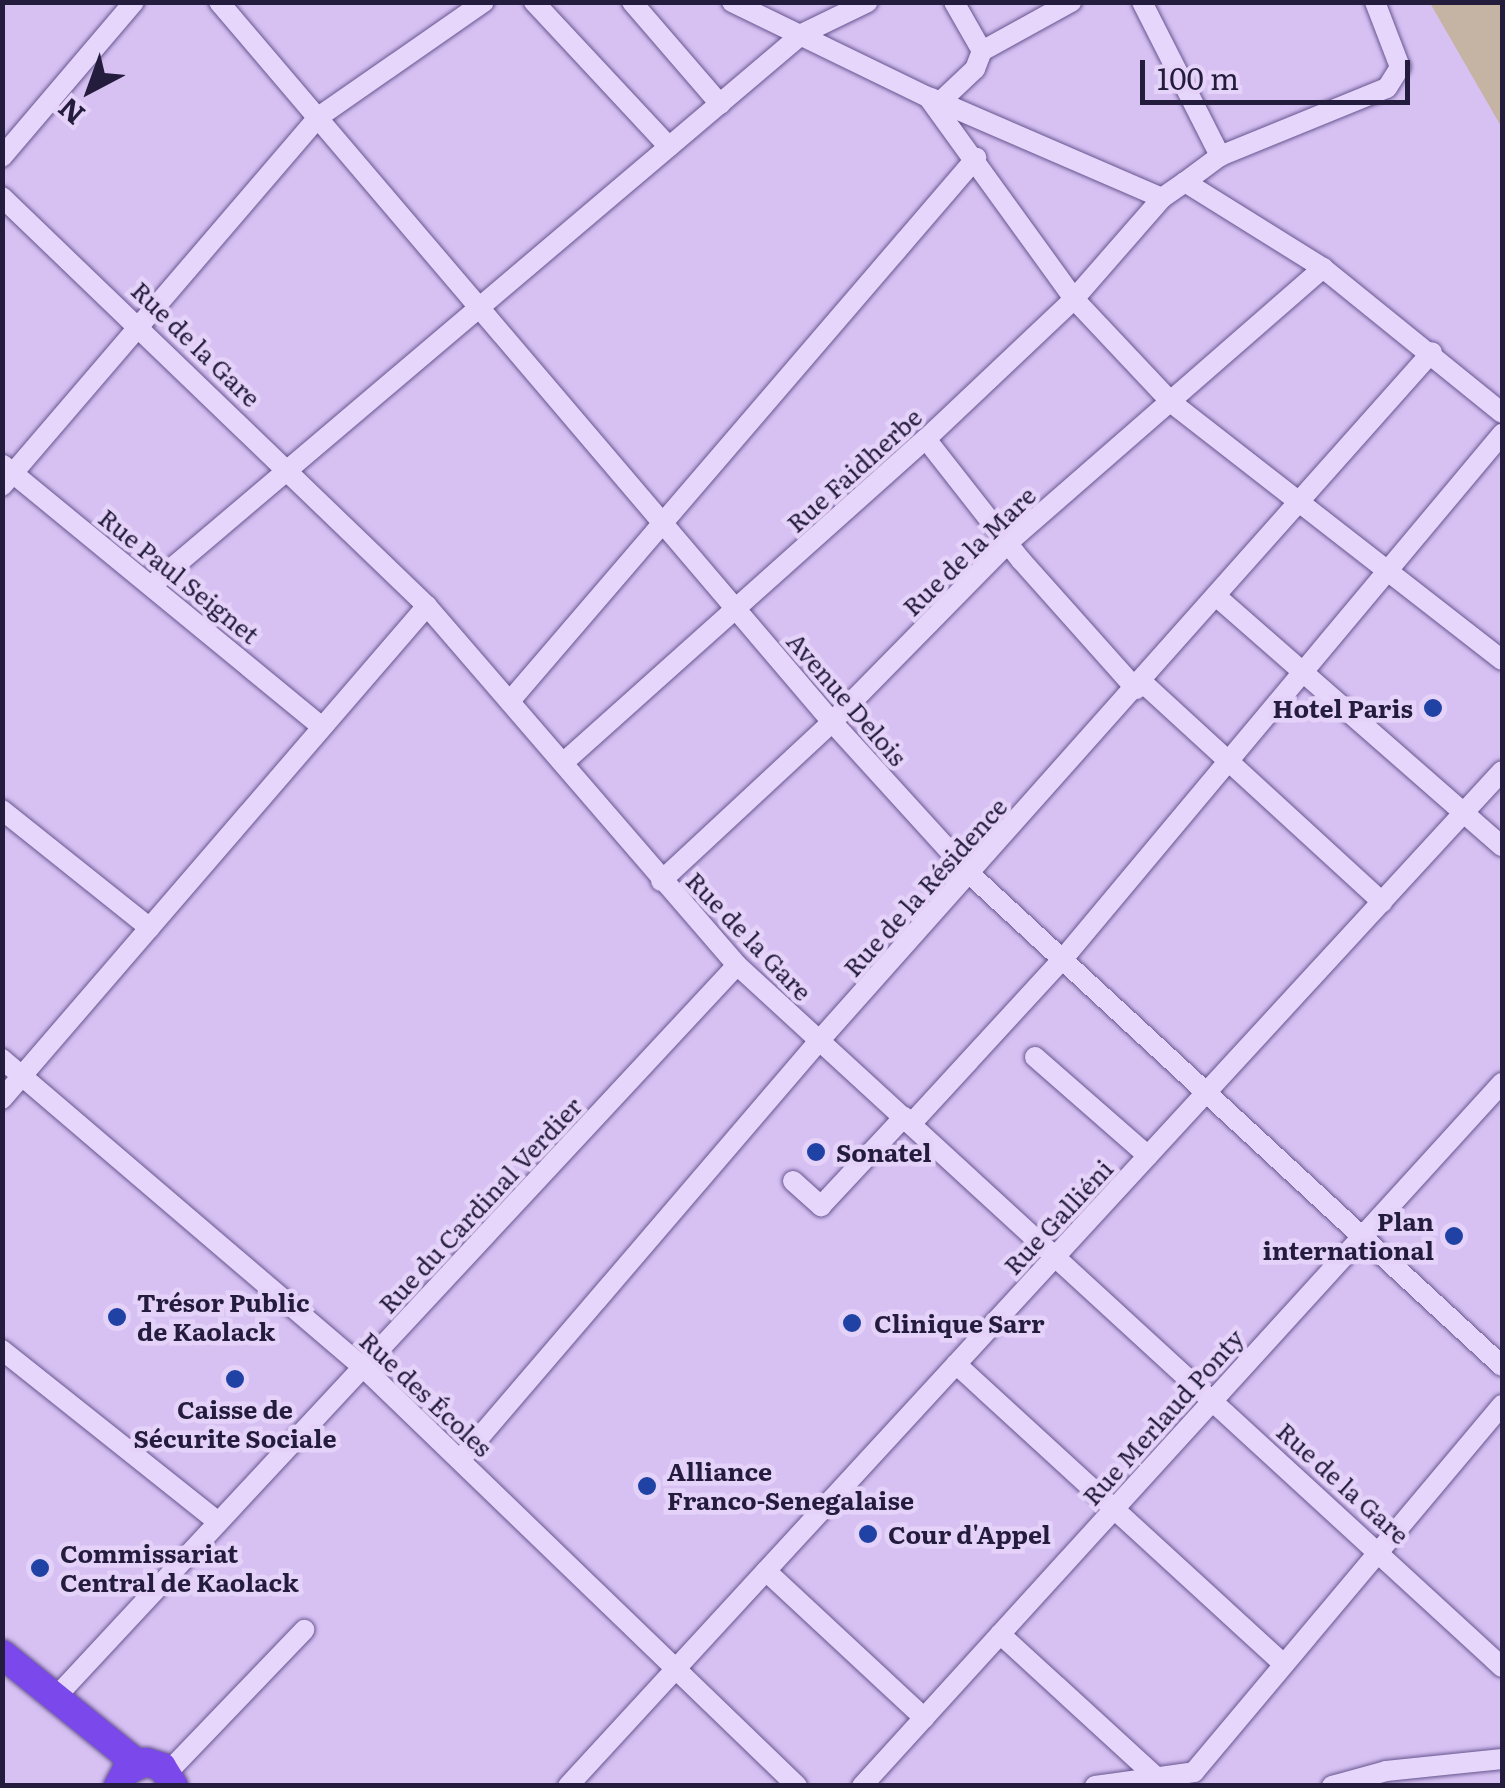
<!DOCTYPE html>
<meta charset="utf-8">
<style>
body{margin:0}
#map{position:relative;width:1505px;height:1788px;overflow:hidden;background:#d7c1f3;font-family:Literata,serif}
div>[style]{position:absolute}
.water>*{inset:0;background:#c5b3a4}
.roads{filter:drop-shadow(0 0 2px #66568f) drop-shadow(0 0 2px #66568f)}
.minor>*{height:20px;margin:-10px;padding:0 10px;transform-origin:10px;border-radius:10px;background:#e7d6fc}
.highway>*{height:28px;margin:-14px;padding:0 14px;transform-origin:14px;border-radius:14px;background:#7b49eb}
.dots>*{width:28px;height:28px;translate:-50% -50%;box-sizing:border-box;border:5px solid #e4d2f9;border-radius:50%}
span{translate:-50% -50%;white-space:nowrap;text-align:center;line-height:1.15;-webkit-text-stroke:9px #e4d2f9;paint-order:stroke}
.street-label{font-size:25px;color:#241c3d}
.poi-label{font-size:25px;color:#241c3d;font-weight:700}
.right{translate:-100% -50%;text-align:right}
.left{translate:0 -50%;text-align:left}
.frame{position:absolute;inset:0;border:5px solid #241c3d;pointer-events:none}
.north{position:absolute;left:40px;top:40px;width:100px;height:100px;-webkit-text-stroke:8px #e4d2f9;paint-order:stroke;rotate:221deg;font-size:28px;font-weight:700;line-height:40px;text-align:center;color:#241c3d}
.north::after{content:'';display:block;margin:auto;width:35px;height:45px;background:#241c3d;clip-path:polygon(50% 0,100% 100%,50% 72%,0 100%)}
.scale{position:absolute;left:1140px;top:60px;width:270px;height:45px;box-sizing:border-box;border:5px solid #241c3d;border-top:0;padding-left:12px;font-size:30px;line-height:35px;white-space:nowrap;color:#241c3d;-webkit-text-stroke:8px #e4d2f9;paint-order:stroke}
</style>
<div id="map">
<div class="water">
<i style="clip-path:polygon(1430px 3px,1502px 3px,1502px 128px)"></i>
</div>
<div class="roads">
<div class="minor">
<i style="left:219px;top:2px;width:946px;rotate:49.59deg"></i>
<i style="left:832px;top:722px;width:207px;rotate:47.7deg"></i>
<i style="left:971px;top:875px;width:723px;rotate:42.76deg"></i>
<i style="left:534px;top:2px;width:198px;rotate:47deg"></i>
<i style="left:632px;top:2px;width:135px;rotate:49.2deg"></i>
<i style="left:732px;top:2px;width:218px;rotate:25.9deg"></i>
<i style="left:928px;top:97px;width:249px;rotate:54.1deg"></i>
<i style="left:1074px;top:299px;width:143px;rotate:46.7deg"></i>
<i style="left:1172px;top:403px;width:418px;rotate:37.9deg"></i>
<i style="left:954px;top:2px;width:56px;rotate:60.3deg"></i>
<i style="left:1142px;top:2px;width:173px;rotate:63.1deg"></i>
<i style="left:931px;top:98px;width:252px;rotate:23.4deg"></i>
<i style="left:1162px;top:198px;width:28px;rotate:-35deg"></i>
<i style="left:1185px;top:182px;width:163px;rotate:31.9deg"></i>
<i style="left:1323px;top:268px;width:230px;rotate:39deg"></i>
<i style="left:940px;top:102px;width:48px;rotate:-43.3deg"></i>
<i style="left:975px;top:69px;width:19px;rotate:-69deg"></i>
<i style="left:982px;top:51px;width:102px;rotate:-28.8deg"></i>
<i style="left:2px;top:157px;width:204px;rotate:-49.6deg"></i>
<i style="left:1185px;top:182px;width:44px;rotate:-36.6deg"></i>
<i style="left:1220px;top:156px;width:180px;rotate:-22.2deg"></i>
<i style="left:1387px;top:88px;width:25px;rotate:-58deg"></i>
<i style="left:1400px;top:67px;width:70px;rotate:-111deg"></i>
<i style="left:2px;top:197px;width:590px;rotate:43.9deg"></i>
<i style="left:427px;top:606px;width:474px;rotate:49.2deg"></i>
<i style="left:737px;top:965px;width:1038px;rotate:42.54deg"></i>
<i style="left:926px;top:439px;width:154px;rotate:51.9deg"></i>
<i style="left:1021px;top:560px;width:173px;rotate:48.3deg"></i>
<i style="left:3px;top:465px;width:413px;rotate:39.4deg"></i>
<i style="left:2px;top:486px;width:484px;rotate:-49.4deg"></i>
<i style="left:317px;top:118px;width:203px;rotate:-34.8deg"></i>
<i style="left:152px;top:585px;width:852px;rotate:-40.29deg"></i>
<i style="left:802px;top:34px;width:73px;rotate:-25.9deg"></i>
<i style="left:1216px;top:596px;width:380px;rotate:41.2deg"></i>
<i style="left:1142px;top:682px;width:326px;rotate:42.5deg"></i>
<i style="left:510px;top:701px;width:716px;rotate:-49.36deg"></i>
<i style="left:563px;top:763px;width:487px;rotate:-41.8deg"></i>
<i style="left:926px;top:439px;width:204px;rotate:-43.4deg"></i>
<i style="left:1074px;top:299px;width:134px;rotate:-48.9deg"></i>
<i style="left:2px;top:810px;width:189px;rotate:38.6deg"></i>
<i style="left:661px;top:881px;width:233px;rotate:-42.9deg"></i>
<i style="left:832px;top:722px;width:252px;rotate:-45.5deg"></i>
<i style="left:1009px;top:542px;width:417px;rotate:-41.1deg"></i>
<i style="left:1035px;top:1057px;width:150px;rotate:41.2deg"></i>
<i style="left:2px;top:1059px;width:475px;rotate:40.5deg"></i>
<i style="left:363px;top:1367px;width:603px;rotate:43.99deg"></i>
<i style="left:2px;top:1099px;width:651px;rotate:-49.24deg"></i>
<i style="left:911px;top:1124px;width:223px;rotate:-47.4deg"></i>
<i style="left:1062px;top:960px;width:686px;rotate:-50.09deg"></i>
<i style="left:793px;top:1181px;width:38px;rotate:42deg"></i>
<i style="left:821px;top:1206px;width:122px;rotate:-47deg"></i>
<i style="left:2px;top:1350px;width:276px;rotate:38.5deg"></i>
<i style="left:956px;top:1364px;width:441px;rotate:42.5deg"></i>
<i style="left:460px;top:1460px;width:552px;rotate:-49.41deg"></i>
<i style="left:819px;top:1041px;width:922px;rotate:-48.34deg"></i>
<i style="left:766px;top:1571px;width:216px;rotate:42.9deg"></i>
<i style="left:1000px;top:1634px;width:212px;rotate:42.5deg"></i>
<i style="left:55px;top:1698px;width:1001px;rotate:-47.06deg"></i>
<i style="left:168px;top:1772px;width:197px;rotate:-46.2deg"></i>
<i style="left:568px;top:1786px;width:1379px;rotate:-47.38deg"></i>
<i style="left:862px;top:1786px;width:951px;rotate:-47.69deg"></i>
<i style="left:1095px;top:1786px;width:100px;rotate:-8deg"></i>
<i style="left:1194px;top:1772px;width:479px;rotate:-50deg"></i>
<i style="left:1332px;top:1786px;width:56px;rotate:-15.5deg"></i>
<i style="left:1386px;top:1771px;width:117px;rotate:-5.9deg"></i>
</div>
<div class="highway">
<i style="left:2px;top:1654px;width:175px;rotate:39deg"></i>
<i style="left:118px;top:1786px;width:17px;rotate:-62deg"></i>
<i style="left:126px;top:1771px;width:22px;rotate:-24deg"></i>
<i style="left:146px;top:1762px;width:17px;rotate:17deg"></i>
<i style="left:162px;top:1767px;width:22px;rotate:58deg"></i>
</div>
</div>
<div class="dots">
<i style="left:1433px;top:708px;background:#2042a5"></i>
<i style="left:816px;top:1152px;background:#2042a5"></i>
<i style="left:1454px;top:1236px;background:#2042a5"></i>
<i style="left:117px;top:1317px;background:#2042a5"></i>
<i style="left:852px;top:1323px;background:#2042a5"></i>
<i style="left:235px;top:1379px;background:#2042a5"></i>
<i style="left:647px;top:1486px;background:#2042a5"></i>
<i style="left:868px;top:1534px;background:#2042a5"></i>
<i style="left:40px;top:1568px;background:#2042a5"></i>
</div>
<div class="street-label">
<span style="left:196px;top:344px;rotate:44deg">Rue de la Gare</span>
<span style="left:854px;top:470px;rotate:-42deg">Rue Faidherbe</span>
<span style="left:969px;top:551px;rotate:-44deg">Rue de la Mare</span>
<span style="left:179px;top:576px;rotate:39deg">Rue Paul Seignet</span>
<span style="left:847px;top:699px;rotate:49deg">Avenue Delois</span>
<span style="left:925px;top:887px;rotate:-48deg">Rue de la Résidence</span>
<span style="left:749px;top:936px;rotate:46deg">Rue de la Gare</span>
<span style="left:480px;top:1205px;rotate:-47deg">Rue du Cardinal Verdier</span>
<span style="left:1058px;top:1217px;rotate:-47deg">Rue Galliéni</span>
<span style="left:426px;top:1394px;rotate:43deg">Rue des Écoles</span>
<span style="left:1163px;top:1417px;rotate:-48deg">Rue Merlaud Ponty</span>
<span style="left:1343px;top:1483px;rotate:42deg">Rue de la Gare</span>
</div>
<div class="poi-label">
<span class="right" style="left:1413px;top:708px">Hotel Paris</span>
<span class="left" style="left:836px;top:1152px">Sonatel</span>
<span class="right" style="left:1434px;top:1236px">Plan<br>international</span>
<span class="left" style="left:137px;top:1317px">Trésor Public<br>de Kaolack</span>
<span class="left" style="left:874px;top:1323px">Clinique Sarr</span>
<span style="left:235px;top:1424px">Caisse de<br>Sécurite Sociale</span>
<span class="left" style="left:667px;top:1486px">Alliance<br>Franco-Senegalaise</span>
<span class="left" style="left:888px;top:1534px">Cour d'Appel</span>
<span class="left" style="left:60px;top:1568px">Commissariat<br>Central de Kaolack</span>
</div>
<div class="frame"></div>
<div class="north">N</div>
<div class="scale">100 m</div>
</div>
